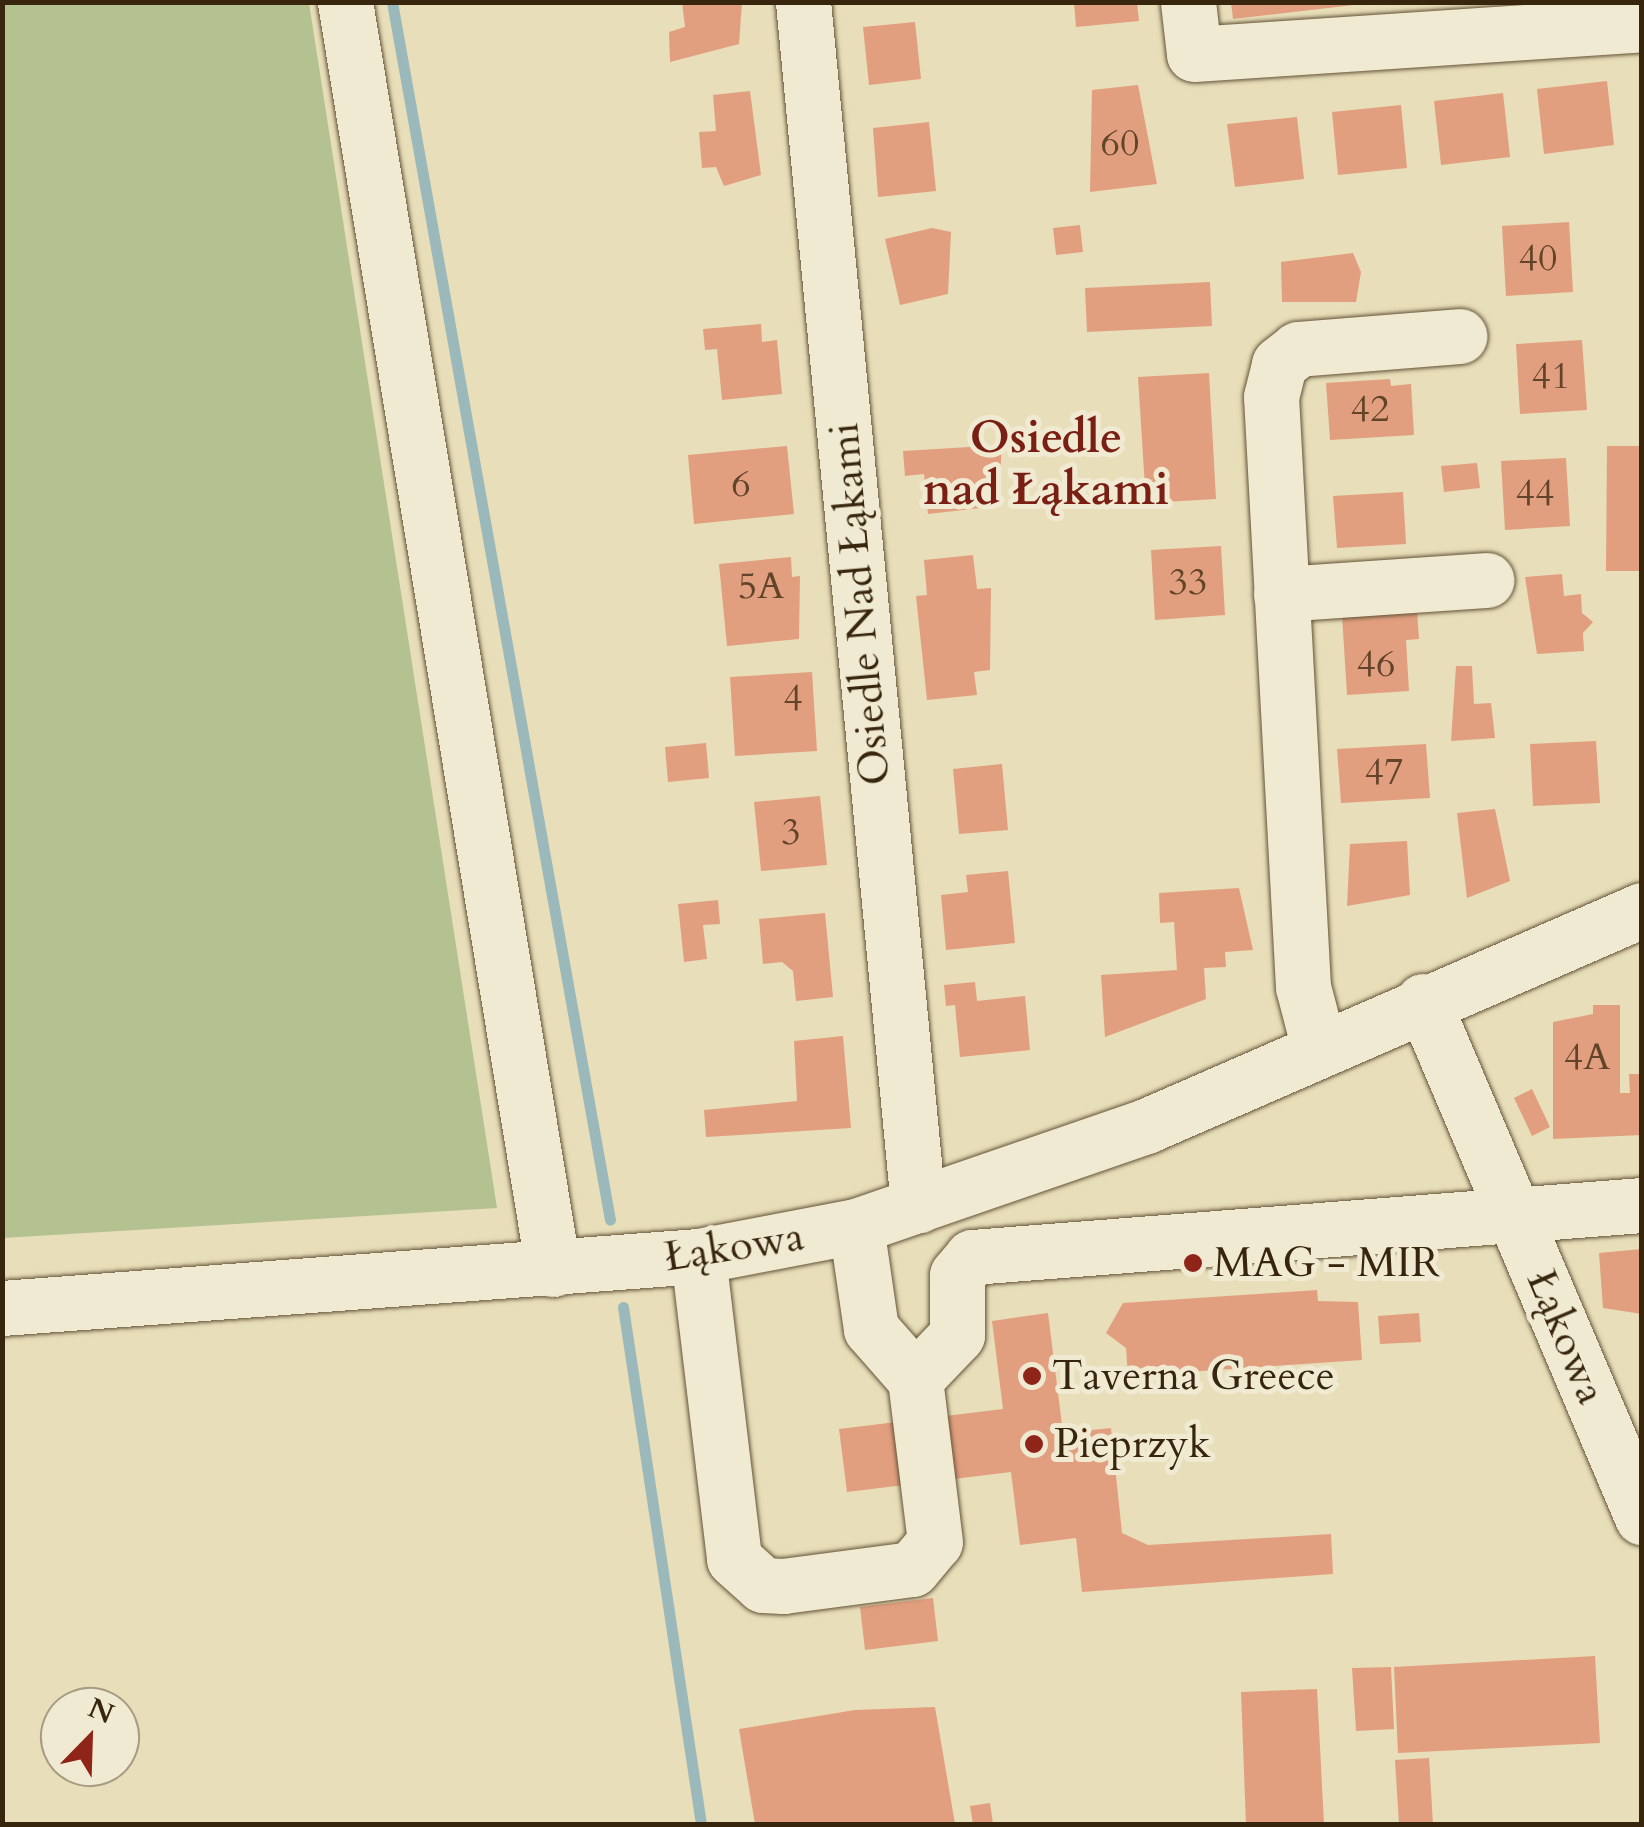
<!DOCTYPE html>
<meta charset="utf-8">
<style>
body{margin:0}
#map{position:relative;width:1644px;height:1827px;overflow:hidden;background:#e8deb9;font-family:Cardo,serif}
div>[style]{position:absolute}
.green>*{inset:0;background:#b4c190}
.stream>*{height:11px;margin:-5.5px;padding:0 5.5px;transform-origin:5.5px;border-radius:5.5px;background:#9bb9ba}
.building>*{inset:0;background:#e29f7f}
.roads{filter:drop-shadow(0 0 2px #645338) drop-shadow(0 0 2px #645338)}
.minor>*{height:55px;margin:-27.5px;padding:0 27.5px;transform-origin:27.5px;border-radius:27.5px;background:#f0ead2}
.dots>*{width:28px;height:28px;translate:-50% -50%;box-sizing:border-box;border:5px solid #f0ead2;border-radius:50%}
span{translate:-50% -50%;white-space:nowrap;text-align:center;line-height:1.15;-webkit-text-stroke:10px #f0ead2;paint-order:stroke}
.number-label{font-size:38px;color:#62442a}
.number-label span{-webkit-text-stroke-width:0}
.street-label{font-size:42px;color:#38250d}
.poi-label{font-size:42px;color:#38250d}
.left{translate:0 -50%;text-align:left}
.neighbourhood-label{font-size:45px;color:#7a1f14;font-weight:700}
.frame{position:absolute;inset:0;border:5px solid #38250d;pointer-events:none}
.north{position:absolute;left:40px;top:1687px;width:100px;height:100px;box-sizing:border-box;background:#f0ead2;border:2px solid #a69b83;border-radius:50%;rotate:23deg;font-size:28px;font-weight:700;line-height:40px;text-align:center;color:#38250d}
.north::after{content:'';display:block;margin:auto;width:35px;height:45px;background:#8f2418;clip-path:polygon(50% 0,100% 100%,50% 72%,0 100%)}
</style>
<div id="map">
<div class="green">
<i style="clip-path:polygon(3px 2px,309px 3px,497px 1208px,3px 1238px)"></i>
</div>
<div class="stream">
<i style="left:392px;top:2px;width:1237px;rotate:79.85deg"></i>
<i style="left:623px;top:1307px;width:523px;rotate:81.42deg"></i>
</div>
<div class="building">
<i style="clip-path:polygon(682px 2px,742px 2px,739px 44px,670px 62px,669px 32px,685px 27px)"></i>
<i style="clip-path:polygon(1074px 2px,1137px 2px,1139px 21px,1076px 27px)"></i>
<i style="clip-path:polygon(1231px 2px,1354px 2px,1354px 5px,1233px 19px)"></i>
<i style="clip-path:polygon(915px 22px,921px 79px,869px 85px,863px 27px)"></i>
<i style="clip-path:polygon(1607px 81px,1614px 145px,1544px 154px,1537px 89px)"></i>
<i style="clip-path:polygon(1138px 85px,1157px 184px,1090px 192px,1092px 90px)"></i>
<i style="clip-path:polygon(750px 91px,761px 175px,724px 186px,716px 167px,702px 168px,699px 132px,716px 131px,713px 95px)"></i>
<i style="clip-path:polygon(1503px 93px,1510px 157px,1441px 165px,1434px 101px)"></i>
<i style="clip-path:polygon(1401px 105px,1407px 168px,1338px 175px,1332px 112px)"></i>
<i style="clip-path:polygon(1297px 117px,1304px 179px,1235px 187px,1227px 124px)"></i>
<i style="clip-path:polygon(929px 122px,936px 191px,878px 197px,873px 128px)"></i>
<i style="clip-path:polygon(1569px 222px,1573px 292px,1506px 296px,1502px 226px)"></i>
<i style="clip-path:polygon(1080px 225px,1083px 252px,1056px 255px,1053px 228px)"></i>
<i style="clip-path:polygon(932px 228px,951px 232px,948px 294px,900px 305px,885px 239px)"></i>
<i style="clip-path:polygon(1353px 253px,1361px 272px,1356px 302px,1282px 302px,1281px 262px)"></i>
<i style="clip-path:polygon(1210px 282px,1212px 326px,1087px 332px,1085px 288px)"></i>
<i style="clip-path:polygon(761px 324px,762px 342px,777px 340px,782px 394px,722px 400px,717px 349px,705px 350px,703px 329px)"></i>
<i style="clip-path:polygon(1582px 340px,1587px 410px,1520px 414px,1516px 344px)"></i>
<i style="clip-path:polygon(1209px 373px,1216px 499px,1146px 503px,1138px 377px)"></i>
<i style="clip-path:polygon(1390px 379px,1391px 386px,1411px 384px,1414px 435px,1330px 440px,1326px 383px)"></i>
<i style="clip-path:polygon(1002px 445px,998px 506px,928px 514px,924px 474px,905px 476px,903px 451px)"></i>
<i style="clip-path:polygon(787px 446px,794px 514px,694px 524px,688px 455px)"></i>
<i style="clip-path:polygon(1607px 446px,1639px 446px,1639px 571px,1606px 571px)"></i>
<i style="clip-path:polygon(1566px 458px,1570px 526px,1505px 530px,1501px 461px)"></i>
<i style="clip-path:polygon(1477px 463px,1480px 488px,1444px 492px,1441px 466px)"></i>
<i style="clip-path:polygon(1403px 492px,1406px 544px,1337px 548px,1333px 496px)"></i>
<i style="clip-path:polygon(1221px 546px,1225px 615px,1155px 620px,1151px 550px)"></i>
<i style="clip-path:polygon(973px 555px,977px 589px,991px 588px,990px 670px,974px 672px,977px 695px,927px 700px,916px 596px,927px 595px,924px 560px)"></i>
<i style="clip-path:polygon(791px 557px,792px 577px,800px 576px,799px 639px,727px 646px,719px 564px)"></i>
<i style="clip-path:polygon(1562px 574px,1564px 596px,1581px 594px,1582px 613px,1593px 622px,1583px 633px,1584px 651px,1537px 654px,1525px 577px)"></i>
<i style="clip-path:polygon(1417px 610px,1419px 639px,1406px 640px,1409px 691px,1347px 695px,1342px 615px)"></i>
<i style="clip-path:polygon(1456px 666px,1472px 666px,1474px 704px,1491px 703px,1495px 738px,1451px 741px)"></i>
<i style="clip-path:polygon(812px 672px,817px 751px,735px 756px,730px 677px)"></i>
<i style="clip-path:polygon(1596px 741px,1600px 803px,1533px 806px,1530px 744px)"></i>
<i style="clip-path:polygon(706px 743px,709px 778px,668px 782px,665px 747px)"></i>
<i style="clip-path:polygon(1426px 744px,1430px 798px,1341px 803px,1337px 749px)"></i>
<i style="clip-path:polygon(1002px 764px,1008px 830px,959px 834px,953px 769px)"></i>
<i style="clip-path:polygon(820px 796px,827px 865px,761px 871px,754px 802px)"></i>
<i style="clip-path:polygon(1495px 809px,1510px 881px,1467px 898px,1457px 813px)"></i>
<i style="clip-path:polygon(1407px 841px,1410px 895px,1347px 906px,1350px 844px)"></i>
<i style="clip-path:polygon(1008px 871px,1015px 943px,946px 950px,941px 895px,968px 892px,966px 875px)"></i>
<i style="clip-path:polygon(1239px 888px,1253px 950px,1225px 952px,1226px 967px,1204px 968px,1206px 999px,1105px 1037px,1101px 975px,1177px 970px,1174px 922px,1160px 923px,1159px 893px)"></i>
<i style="clip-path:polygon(718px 900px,720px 924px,703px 925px,707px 959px,684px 962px,678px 904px)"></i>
<i style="clip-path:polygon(825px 913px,833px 997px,796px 1001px,793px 971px,782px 962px,763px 964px,759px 919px)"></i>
<i style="clip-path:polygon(975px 982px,977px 1001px,1025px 996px,1030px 1050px,960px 1057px,955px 1005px,946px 1006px,944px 985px)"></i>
<i style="clip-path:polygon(1593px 1005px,1620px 1005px,1620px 1093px,1630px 1093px,1629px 1074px,1642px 1074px,1642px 1135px,1553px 1139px,1553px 1022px,1593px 1014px)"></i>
<i style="clip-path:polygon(843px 1036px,851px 1128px,706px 1137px,704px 1110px,797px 1101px,794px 1041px)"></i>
<i style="clip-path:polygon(1532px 1089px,1550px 1127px,1532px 1136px,1514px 1098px)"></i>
<i style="clip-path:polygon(1642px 1249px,1642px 1314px,1603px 1308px,1599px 1253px)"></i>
<i style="clip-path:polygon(1317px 1290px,1318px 1301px,1358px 1302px,1362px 1360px,1128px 1376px,1126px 1348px,1106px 1333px,1123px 1303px)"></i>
<i style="clip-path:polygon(1048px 1313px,1063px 1433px,1111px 1428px,1122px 1533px,1148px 1545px,1331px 1534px,1333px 1574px,1082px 1592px,1076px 1538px,1020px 1545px,1011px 1472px,847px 1492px,839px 1429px,1003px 1409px,992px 1321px)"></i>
<i style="clip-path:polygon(1419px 1313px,1421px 1342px,1380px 1344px,1378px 1316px)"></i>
<i style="clip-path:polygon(933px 1598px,938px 1641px,865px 1650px,860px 1607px)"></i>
<i style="clip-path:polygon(1595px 1656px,1600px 1743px,1398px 1753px,1394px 1667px)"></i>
<i style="clip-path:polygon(1391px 1667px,1394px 1729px,1356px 1731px,1352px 1668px)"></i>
<i style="clip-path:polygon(1317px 1689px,1324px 1824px,1246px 1824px,1241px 1692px)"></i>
<i style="clip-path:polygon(935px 1707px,955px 1824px,755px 1824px,739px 1729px,855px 1710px)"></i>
<i style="clip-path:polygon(1429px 1758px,1433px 1824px,1399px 1824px,1395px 1760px)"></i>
<i style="clip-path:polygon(990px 1803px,993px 1824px,973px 1824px,970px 1806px)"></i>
</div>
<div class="roads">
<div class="minor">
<i style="left:345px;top:2px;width:1284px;rotate:80.68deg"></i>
<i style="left:803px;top:2px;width:1209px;rotate:84.54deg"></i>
<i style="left:1188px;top:2px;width:52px;rotate:83.4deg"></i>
<i style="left:1194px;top:54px;width:449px;rotate:-3.8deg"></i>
<i style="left:1281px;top:594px;width:206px;rotate:-3.9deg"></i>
<i style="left:1423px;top:1001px;width:561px;rotate:67deg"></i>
<i style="left:1319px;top:1048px;width:63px;rotate:-104.7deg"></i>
<i style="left:1303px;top:987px;width:591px;rotate:-93.1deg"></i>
<i style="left:1271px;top:397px;width:34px;rotate:-76deg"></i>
<i style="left:1279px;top:364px;width:24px;rotate:-38deg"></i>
<i style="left:1298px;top:349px;width:162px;rotate:-4.6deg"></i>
<i style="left:698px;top:1256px;width:305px;rotate:83.2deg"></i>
<i style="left:734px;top:1559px;width:39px;rotate:42deg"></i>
<i style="left:763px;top:1585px;width:20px;rotate:3deg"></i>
<i style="left:783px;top:1586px;width:130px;rotate:-7.5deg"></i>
<i style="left:912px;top:1569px;width:35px;rotate:-50deg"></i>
<i style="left:935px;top:1542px;width:164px;rotate:-97deg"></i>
<i style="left:915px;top:1379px;width:67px;rotate:-131.3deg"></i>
<i style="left:871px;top:1329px;width:104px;rotate:-98.3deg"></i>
<i style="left:2px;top:1308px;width:698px;rotate:-4.27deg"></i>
<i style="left:698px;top:1256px;width:161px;rotate:-10.8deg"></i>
<i style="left:856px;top:1226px;width:307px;rotate:-19deg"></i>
<i style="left:1146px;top:1126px;width:541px;rotate:-23.53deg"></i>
<i style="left:915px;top:1379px;width:61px;rotate:-46.3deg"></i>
<i style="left:957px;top:1335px;width:60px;rotate:-90deg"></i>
<i style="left:957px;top:1275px;width:23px;rotate:-50deg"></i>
<i style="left:972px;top:1257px;width:672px;rotate:-4.44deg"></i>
</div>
</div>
<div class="dots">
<i style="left:1193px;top:1263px;background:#8f2418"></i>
<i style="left:1032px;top:1376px;background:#8f2418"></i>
<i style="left:1034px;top:1444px;background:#8f2418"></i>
</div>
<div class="number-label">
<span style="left:1120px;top:144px">60</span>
<span style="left:1538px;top:259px">40</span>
<span style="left:1551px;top:377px">41</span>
<span style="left:1370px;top:410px">42</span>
<span style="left:741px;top:485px">6</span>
<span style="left:1535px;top:494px">44</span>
<span style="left:1188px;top:583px">33</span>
<span style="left:761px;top:587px">5A</span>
<span style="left:1376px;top:665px">46</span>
<span style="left:793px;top:699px">4</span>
<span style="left:1384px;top:773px">47</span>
<span style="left:791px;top:833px">3</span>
<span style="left:1587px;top:1058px">4A</span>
</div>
<div class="street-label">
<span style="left:860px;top:604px;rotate:-95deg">Osiedle Nad Łąkami</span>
<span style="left:734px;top:1247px;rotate:-9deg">Łąkowa</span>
<span style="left:1566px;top:1337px;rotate:67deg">Łąkowa</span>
</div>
<div class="poi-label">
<span class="left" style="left:1213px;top:1263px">MAG - MIR</span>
<span class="left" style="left:1052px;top:1376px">Taverna Greece</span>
<span class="left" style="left:1054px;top:1444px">Pieprzyk</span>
</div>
<div class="neighbourhood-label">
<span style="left:1046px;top:464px">Osiedle<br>nad Łąkami</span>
</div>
<div class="frame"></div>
<div class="north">N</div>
</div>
